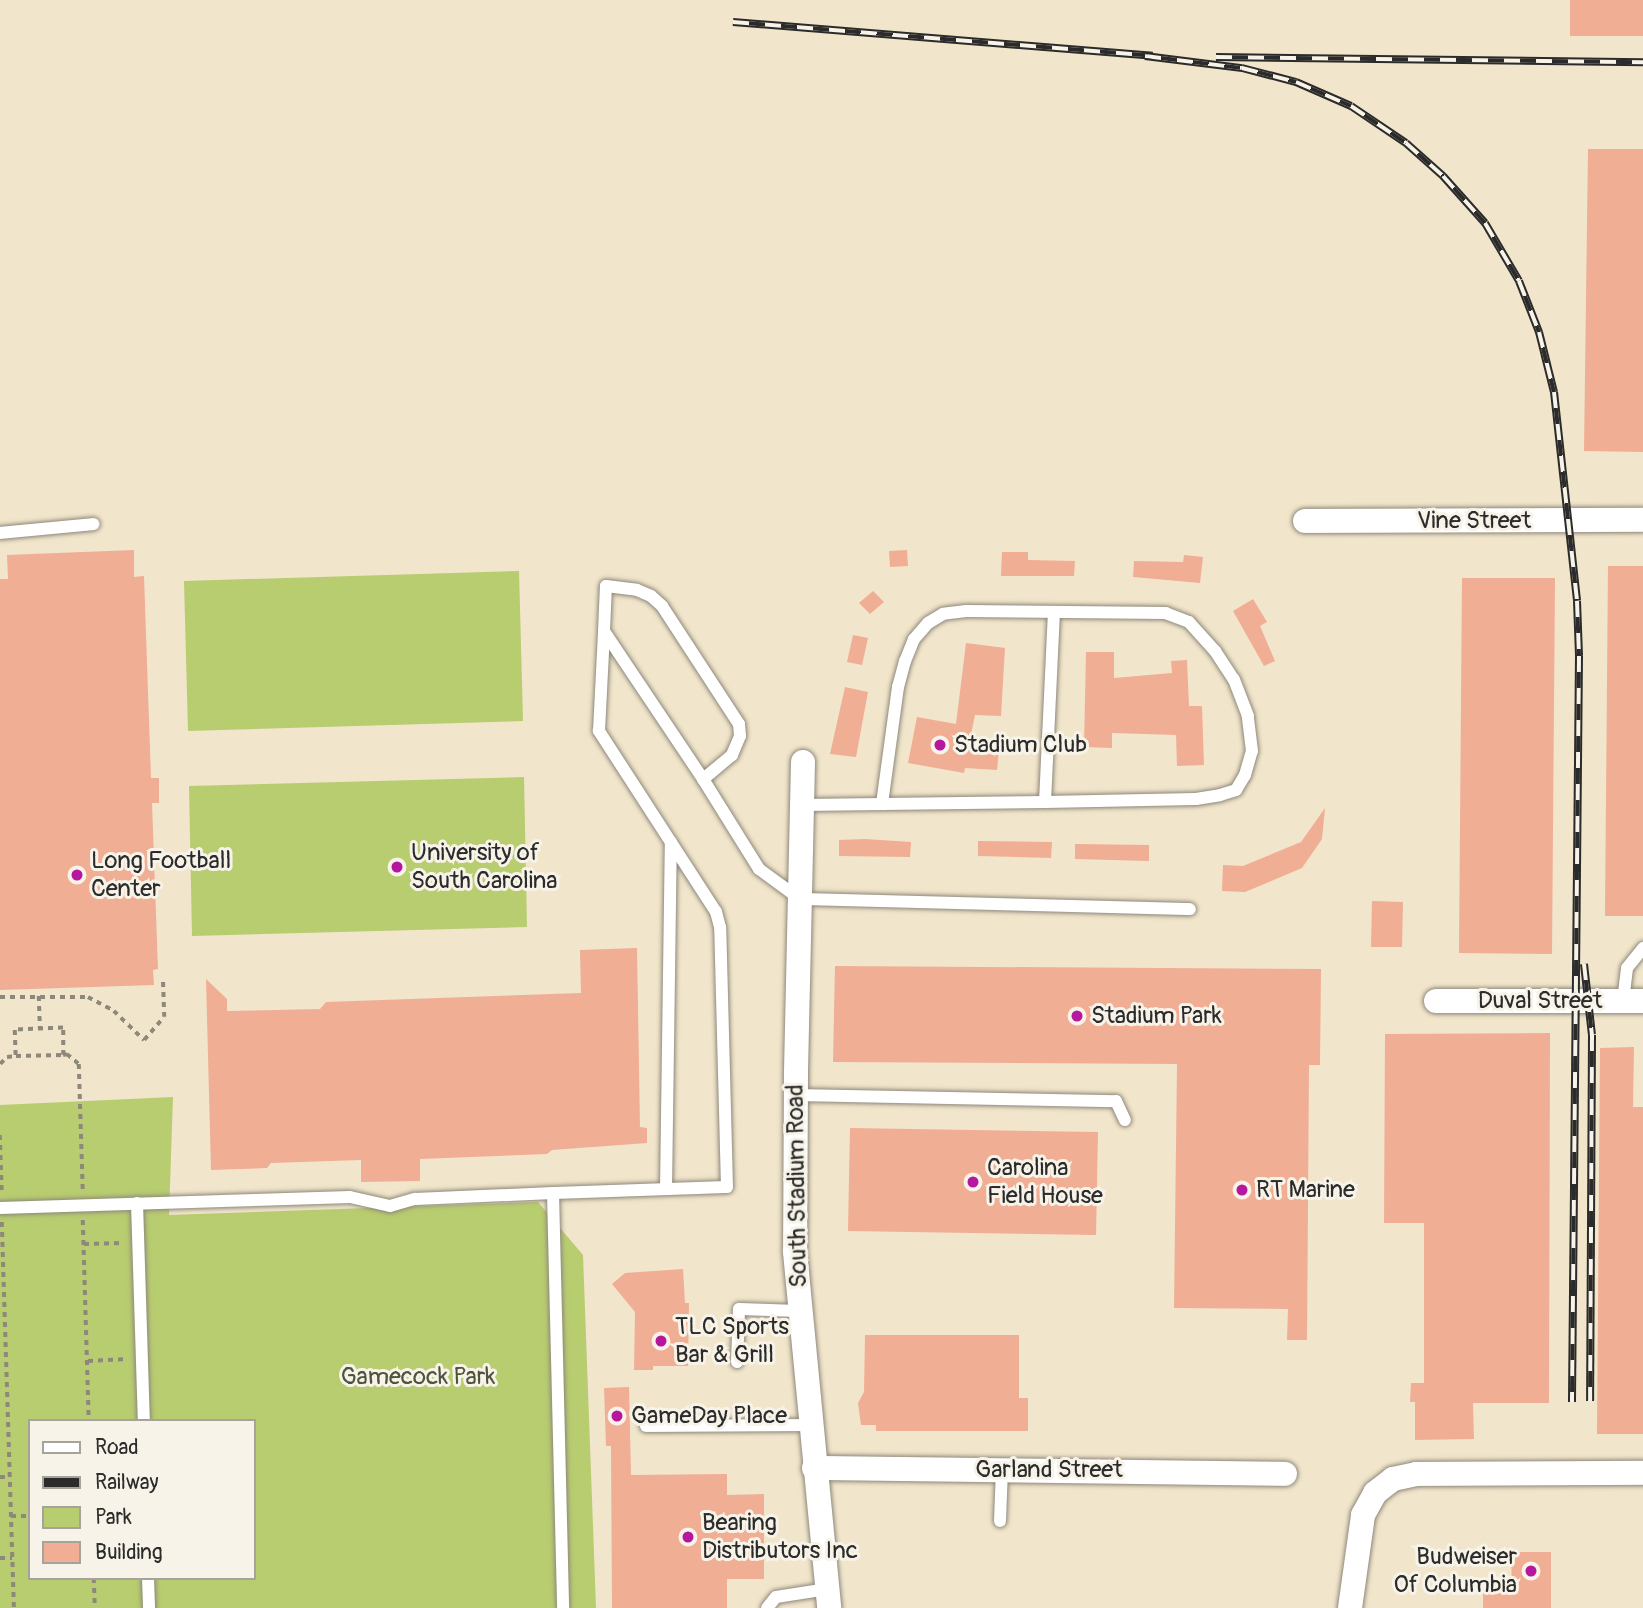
<!DOCTYPE html>
<style>
body{margin:0}
#map{position:relative;width:1643px;height:1608px;overflow:hidden;background:#f1e5cb;font-family:Pangolin,sans-serif}
div>[style]{position:absolute}
.green>*{inset:0;background:#b8cc70}
.building>*{inset:0;background:#f0ae94}
.path>*{height:3.5px;margin-top:-1.75px;transform-origin:0;background:repeating-linear-gradient(90deg,#8e887b 0 5px,transparent 0 10px)}
.roads{filter:drop-shadow(0 0 2px #8e887b) drop-shadow(0 0 2px #8e887b)}
.lane>*{height:12px;margin:-6px;padding:0 6px;transform-origin:6px;border-radius:6px;background:#fff}
.street>*{height:24px;margin:-12px;padding:0 12px;transform-origin:12px;border-radius:12px;background:#fff}
.rail>*{height:8px;margin-top:-4px;transform-origin:0;background:repeating-linear-gradient(90deg,#f7f3e8 0 16px,#2b2b2b 0 32px);box-sizing:border-box;border-block:2px solid #2b2b2b}
.dots>*{width:19px;height:19px;translate:-50% -50%;box-sizing:border-box;border:4px solid #f7f3e8;border-radius:50%}
span{translate:-50% -50%;white-space:nowrap;text-align:center;line-height:1.15;-webkit-text-stroke:6px #f7f3e8;paint-order:stroke}
.street-label{font-size:24px;color:#2b2b2b}
.poi-label{font-size:24px;color:#2b2b2b}
.left{translate:0 -50%;text-align:left}
.right{translate:-100% -50%;text-align:right}
.park-label{font-size:24px;color:#4e533c}
.legend{position:absolute;left:28px;top:1419px;width:228px;height:161px;box-sizing:border-box;background:#f7f3e8;border:2px solid #a5a39c;margin:0;padding:9px 12px;list-style:none;font-size:21px;color:#2b2b2b}
.legend li{display:flex;align-items:center;gap:14px;height:35px}
.legend b{width:35px;border:2px solid #a5a39c}
</style>
<div id="map">
<div class="green">
<i style="clip-path:polygon(519px 571px,523px 721px,188px 731px,184px 581px)"></i>
<i style="clip-path:polygon(524px 777px,527px 927px,192px 936px,189px 786px)"></i>
<i style="clip-path:polygon(evenodd,173px 1097px,169px 1215px,538px 1202px,583px 1255px,596px 1608px,0 1608px,0 1105px,173px 1097px,30px 1421px,254px 1421px,254px 1578px,30px 1578px,30px 1421px)"></i>
</div>
<div class="building">
<i style="clip-path:polygon(1570px 0,1643px 0,1643px 36px,1570px 36px)"></i>
<i style="clip-path:polygon(1588px 149px,1643px 149px,1643px 452px,1584px 451px)"></i>
<i style="clip-path:polygon(134px 550px,134px 577px,144px 576px,151px 778px,159px 778px,159px 803px,152px 803px,158px 969px,153px 970px,154px 985px,0 990px,0 579px,8px 579px,7px 555px)"></i>
<i style="clip-path:polygon(907px 550px,908px 566px,890px 567px,889px 551px)"></i>
<i style="clip-path:polygon(1002px 552px,1028px 552px,1028px 560px,1075px 561px,1074px 576px,1001px 576px)"></i>
<i style="clip-path:polygon(1184px 555px,1203px 557px,1200px 583px,1133px 577px,1134px 561px,1183px 562px)"></i>
<i style="clip-path:polygon(1608px 566px,1643px 566px,1643px 916px,1605px 916px)"></i>
<i style="clip-path:polygon(1462px 578px,1555px 578px,1552px 954px,1459px 953px)"></i>
<i style="clip-path:polygon(873px 591px,884px 602px,870px 614px,859px 603px)"></i>
<i style="clip-path:polygon(1253px 599px,1267px 622px,1260px 626px,1275px 661px,1264px 666px,1233px 611px)"></i>
<i style="clip-path:polygon(853px 635px,868px 638px,862px 665px,847px 662px)"></i>
<i style="clip-path:polygon(966px 643px,1005px 648px,1001px 716px,975px 715px,968px 749px,999px 750px,997px 770px,965px 768px,964px 773px,908px 763px,917px 717px,956px 724px)"></i>
<i style="clip-path:polygon(1086px 652px,1114px 652px,1114px 678px,1172px 673px,1171px 661px,1187px 660px,1189px 706px,1202px 706px,1204px 765px,1177px 766px,1176px 735px,1112px 733px,1112px 748px,1084px 747px)"></i>
<i style="clip-path:polygon(845px 687px,868px 692px,856px 757px,830px 754px)"></i>
<i style="clip-path:polygon(1325px 808px,1322px 839px,1302px 868px,1245px 892px,1222px 891px,1223px 865px,1243px 866px,1301px 842px)"></i>
<i style="clip-path:polygon(865px 839px,911px 842px,910px 857px,839px 856px,839px 840px)"></i>
<i style="clip-path:polygon(978px 841px,1052px 842px,1051px 858px,978px 856px)"></i>
<i style="clip-path:polygon(1075px 844px,1149px 845px,1149px 861px,1075px 859px)"></i>
<i style="clip-path:polygon(1372px 901px,1403px 902px,1402px 947px,1371px 947px)"></i>
<i style="clip-path:polygon(637px 948px,640px 1127px,647px 1128px,647px 1143px,552px 1150px,547px 1154px,420px 1159px,420px 1181px,361px 1182px,361px 1160px,271px 1163px,267px 1168px,211px 1170px,206px 979px,227px 999px,227px 1011px,320px 1009px,326px 1002px,581px 993px,580px 950px)"></i>
<i style="clip-path:polygon(835px 966px,1321px 969px,1320px 1065px,1309px 1065px,1307px 1340px,1287px 1340px,1288px 1309px,1174px 1308px,1177px 1064px,833px 1062px)"></i>
<i style="clip-path:polygon(1550px 1033px,1549px 1403px,1473px 1403px,1474px 1439px,1415px 1440px,1415px 1402px,1410px 1402px,1411px 1383px,1424px 1383px,1424px 1223px,1384px 1223px,1385px 1034px)"></i>
<i style="clip-path:polygon(1634px 1047px,1633px 1107px,1643px 1107px,1643px 1434px,1597px 1434px,1600px 1048px)"></i>
<i style="clip-path:polygon(850px 1128px,1098px 1132px,1096px 1235px,848px 1231px)"></i>
<i style="clip-path:polygon(683px 1269px,685px 1303px,689px 1303px,688px 1366px,653px 1366px,653px 1370px,634px 1370px,635px 1312px,612px 1284px,625px 1273px)"></i>
<i style="clip-path:polygon(865px 1335px,1019px 1335px,1019px 1398px,1028px 1398px,1028px 1431px,876px 1431px,876px 1425px,861px 1425px,858px 1403px,864px 1392px)"></i>
<i style="clip-path:polygon(629px 1387px,631px 1475px,727px 1474px,727px 1495px,764px 1494px,764px 1579px,727px 1579px,727px 1608px,612px 1608px,611px 1446px,606px 1446px,604px 1388px)"></i>
<i style="clip-path:polygon(1511px 1552px,1551px 1552px,1551px 1608px,1483px 1608px,1483px 1589px,1512px 1589px)"></i>
</div>
<div class="path">
<i style="left:39px;top:996px;width:33px;rotate:88deg"></i>
<i style="left:0;top:997px;width:88px"></i>
<i style="left:88px;top:997px;width:30px;rotate:28deg"></i>
<i style="left:114px;top:1011px;width:42px;rotate:44deg"></i>
<i style="left:144px;top:1040px;width:30px;rotate:-49deg"></i>
<i style="left:164px;top:1017px;width:38px;rotate:-92deg"></i>
<i style="left:63px;top:1055px;width:27px;rotate:-90deg"></i>
<i style="left:63px;top:1028px;width:48px;rotate:177.6deg"></i>
<i style="left:15px;top:1030px;width:26px;rotate:88deg"></i>
<i style="left:16px;top:1056px;width:47px;rotate:-1.2deg"></i>
<i style="left:63px;top:1055px;width:4px;rotate:-14deg"></i>
<i style="left:67px;top:1054px;width:16px;rotate:40deg"></i>
<i style="left:79px;top:1064px;width:127px;rotate:88.2deg"></i>
<i style="left:0;top:1064px;width:10px;rotate:-45deg"></i>
<i style="left:7px;top:1057px;width:9px;rotate:-6deg"></i>
<i style="left:0;top:1135px;width:58px;rotate:88deg"></i>
<i style="left:83px;top:1220px;width:201px;rotate:88.3deg"></i>
<i style="left:2px;top:1222px;width:386px;rotate:88.2deg"></i>
<i style="left:84px;top:1244px;width:40px;rotate:-1.4deg"></i>
<i style="left:88px;top:1361px;width:39px;rotate:-3deg"></i>
<i style="left:0;top:1477px;width:10px"></i>
<i style="left:11px;top:1516px;width:19px"></i>
<i style="left:0;top:1558px;width:12px"></i>
<i style="left:94px;top:1578px;width:30px;rotate:88deg"></i>
</div>
<div class="roads">
<div class="lane">
<i style="left:0;top:533px;width:94px;rotate:-5.5deg"></i>
<i style="left:703px;top:779px;width:106px;rotate:58.1deg"></i>
<i style="left:759px;top:869px;width:51px;rotate:36.2deg"></i>
<i style="left:800px;top:899px;width:390px;rotate:1.5deg"></i>
<i style="left:1045px;top:802px;width:190px;rotate:-87.3deg"></i>
<i style="left:802px;top:805px;width:80px;rotate:-0.7deg"></i>
<i style="left:882px;top:804px;width:163px;rotate:-0.7deg"></i>
<i style="left:1045px;top:802px;width:151px;rotate:-1.1deg"></i>
<i style="left:1196px;top:799px;width:24px;rotate:-9deg"></i>
<i style="left:1220px;top:795px;width:17px;rotate:-17deg"></i>
<i style="left:1236px;top:790px;width:17px;rotate:-59deg"></i>
<i style="left:1245px;top:775px;width:25px;rotate:-74deg"></i>
<i style="left:1252px;top:751px;width:35px;rotate:-97deg"></i>
<i style="left:1248px;top:716px;width:39px;rotate:-111deg"></i>
<i style="left:1234px;top:680px;width:35px;rotate:-123deg"></i>
<i style="left:1215px;top:651px;width:39px;rotate:-132deg"></i>
<i style="left:1189px;top:622px;width:25px;rotate:-159deg"></i>
<i style="left:1166px;top:613px;width:200px;rotate:-179.4deg"></i>
<i style="left:966px;top:611px;width:23px;rotate:173deg"></i>
<i style="left:943px;top:614px;width:17px;rotate:149deg"></i>
<i style="left:928px;top:623px;width:21px;rotate:131deg"></i>
<i style="left:914px;top:639px;width:24px;rotate:112deg"></i>
<i style="left:905px;top:661px;width:27px;rotate:105deg"></i>
<i style="left:898px;top:687px;width:118px;rotate:97.8deg"></i>
<i style="left:1623px;top:1001px;width:33px;rotate:-83deg"></i>
<i style="left:1627px;top:968px;width:26px;rotate:-51deg"></i>
<i style="left:795px;top:1095px;width:321px;rotate:1.1deg"></i>
<i style="left:1116px;top:1101px;width:21px;rotate:65deg"></i>
<i style="left:666px;top:1189px;width:347px;rotate:-89.2deg"></i>
<i style="left:553px;top:1193px;width:174px;rotate:-2deg"></i>
<i style="left:727px;top:1187px;width:260px;rotate:-91.5deg"></i>
<i style="left:720px;top:927px;width:16px;rotate:-105deg"></i>
<i style="left:716px;top:912px;width:216px;rotate:-122.9deg"></i>
<i style="left:599px;top:731px;width:100px;rotate:-87.1deg"></i>
<i style="left:604px;top:631px;width:45px;rotate:-87.5deg"></i>
<i style="left:606px;top:586px;width:31px;rotate:7deg"></i>
<i style="left:637px;top:590px;width:15px;rotate:23deg"></i>
<i style="left:651px;top:596px;width:15px;rotate:42deg"></i>
<i style="left:662px;top:606px;width:141px;rotate:56.9deg"></i>
<i style="left:739px;top:724px;width:12px;rotate:85deg"></i>
<i style="left:740px;top:736px;width:21px;rotate:113deg"></i>
<i style="left:732px;top:755px;width:38px;rotate:140deg"></i>
<i style="left:703px;top:779px;width:178px;rotate:-123.8deg"></i>
<i style="left:137px;top:1203px;width:218px;rotate:88.2deg"></i>
<i style="left:0;top:1208px;width:350px;rotate:-1.8deg"></i>
<i style="left:350px;top:1197px;width:41px;rotate:12.7deg"></i>
<i style="left:390px;top:1206px;width:26px;rotate:-16deg"></i>
<i style="left:415px;top:1199px;width:138px;rotate:-2.5deg"></i>
<i style="left:553px;top:1193px;width:415px;rotate:88.6deg"></i>
<i style="left:737px;top:1362px;width:53px;rotate:-87.8deg"></i>
<i style="left:739px;top:1309px;width:61px;rotate:1.9deg"></i>
<i style="left:646px;top:1426px;width:164px;rotate:-0.3deg"></i>
<i style="left:1000px;top:1521px;width:51px;rotate:-87.8deg"></i>
<i style="left:148px;top:1578px;width:30px;rotate:88deg"></i>
<i style="left:767px;top:1608px;width:14px;rotate:-51deg"></i>
<i style="left:776px;top:1597px;width:52px;rotate:-8.9deg"></i>
</div>
<div class="street">
<i style="left:1305px;top:521px;width:338px;rotate:-0.2deg"></i>
<i style="left:803px;top:762px;width:312px;rotate:91.3deg"></i>
<i style="left:796px;top:1074px;width:178px;rotate:90.3deg"></i>
<i style="left:795px;top:1252px;width:358px;rotate:84.5deg"></i>
<i style="left:1436px;top:1001px;width:207px"></i>
<i style="left:814px;top:1468px;width:471px;rotate:0.7deg"></i>
<i style="left:1350px;top:1608px;width:94px;rotate:-82deg"></i>
<i style="left:1363px;top:1515px;width:25px;rotate:-61deg"></i>
<i style="left:1375px;top:1493px;width:23px;rotate:-38deg"></i>
<i style="left:1393px;top:1479px;width:24px;rotate:-12deg"></i>
<i style="left:1416px;top:1474px;width:227px;rotate:-0.3deg"></i>
</div>
</div>
<div class="rail">
<i style="left:733px;top:22px;width:421px;rotate:4.6deg"></i>
<i style="left:1145px;top:56px;width:98px;rotate:7.1deg"></i>
<i style="left:1242px;top:68px;width:56px;rotate:14.5deg"></i>
<i style="left:1296px;top:82px;width:60px;rotate:23.6deg"></i>
<i style="left:1351px;top:106px;width:66px;rotate:33.9deg"></i>
<i style="left:1406px;top:143px;width:50px;rotate:41.7deg"></i>
<i style="left:1443px;top:176px;width:63px;rotate:48.2deg"></i>
<i style="left:1485px;top:223px;width:67px;rotate:59.6deg"></i>
<i style="left:1519px;top:281px;width:55px;rotate:68.6deg"></i>
<i style="left:1539px;top:332px;width:62px;rotate:76deg"></i>
<i style="left:1554px;top:392px;width:210px;rotate:83.7deg"></i>
<i style="left:1577px;top:601px;width:55px;rotate:87.9deg"></i>
<i style="left:1579px;top:656px;width:746px;rotate:90.54deg"></i>
<i style="left:1216px;top:57px;width:427px;rotate:0.7deg"></i>
<i style="left:1584px;top:964px;width:71px;rotate:83.6deg"></i>
<i style="left:1592px;top:1035px;width:366px;rotate:90.3deg"></i>
</div>
<div class="dots">
<i style="left:940px;top:745px;background:#b5179e"></i>
<i style="left:397px;top:867px;background:#b5179e"></i>
<i style="left:77px;top:875px;background:#b5179e"></i>
<i style="left:1077px;top:1016px;background:#b5179e"></i>
<i style="left:973px;top:1182px;background:#b5179e"></i>
<i style="left:1242px;top:1190px;background:#b5179e"></i>
<i style="left:661px;top:1341px;background:#b5179e"></i>
<i style="left:617px;top:1416px;background:#b5179e"></i>
<i style="left:688px;top:1537px;background:#b5179e"></i>
<i style="left:1531px;top:1571px;background:#b5179e"></i>
</div>
<div class="street-label">
<span style="left:1474px;top:521px">Vine Street</span>
<span style="left:1540px;top:1001px">Duval Street</span>
<span style="left:797px;top:1186px;rotate:-91deg">South Stadium Road</span>
<span style="left:1049px;top:1470px">Garland Street</span>
</div>
<div class="poi-label">
<span class="left" style="left:954px;top:745px">Stadium Club</span>
<span class="left" style="left:411px;top:867px">University of<br>South Carolina</span>
<span class="left" style="left:91px;top:875px">Long Football<br>Center</span>
<span class="left" style="left:1091px;top:1016px">Stadium Park</span>
<span class="left" style="left:987px;top:1182px">Carolina<br>Field House</span>
<span class="left" style="left:1256px;top:1190px">RT Marine</span>
<span class="left" style="left:675px;top:1341px">TLC Sports<br>Bar &amp; Grill</span>
<span class="left" style="left:631px;top:1416px">GameDay Place</span>
<span class="left" style="left:702px;top:1537px">Bearing<br>Distributors Inc</span>
<span class="right" style="left:1517px;top:1571px">Budweiser<br>Of Columbia</span>
</div>
<div class="park-label">
<span style="left:418px;top:1377px">Gamecock Park</span>
</div>
<ul class="legend">
<li><b style="height:9px;background:#fff"></b>Road</li>
<li><b style="height:9px;background:#2b2b2b"></b>Railway</li>
<li><b style="height:19px;background:#b8cc70"></b>Park</li>
<li><b style="height:19px;background:#f0ae94"></b>Building</li>
</ul>
</div>
